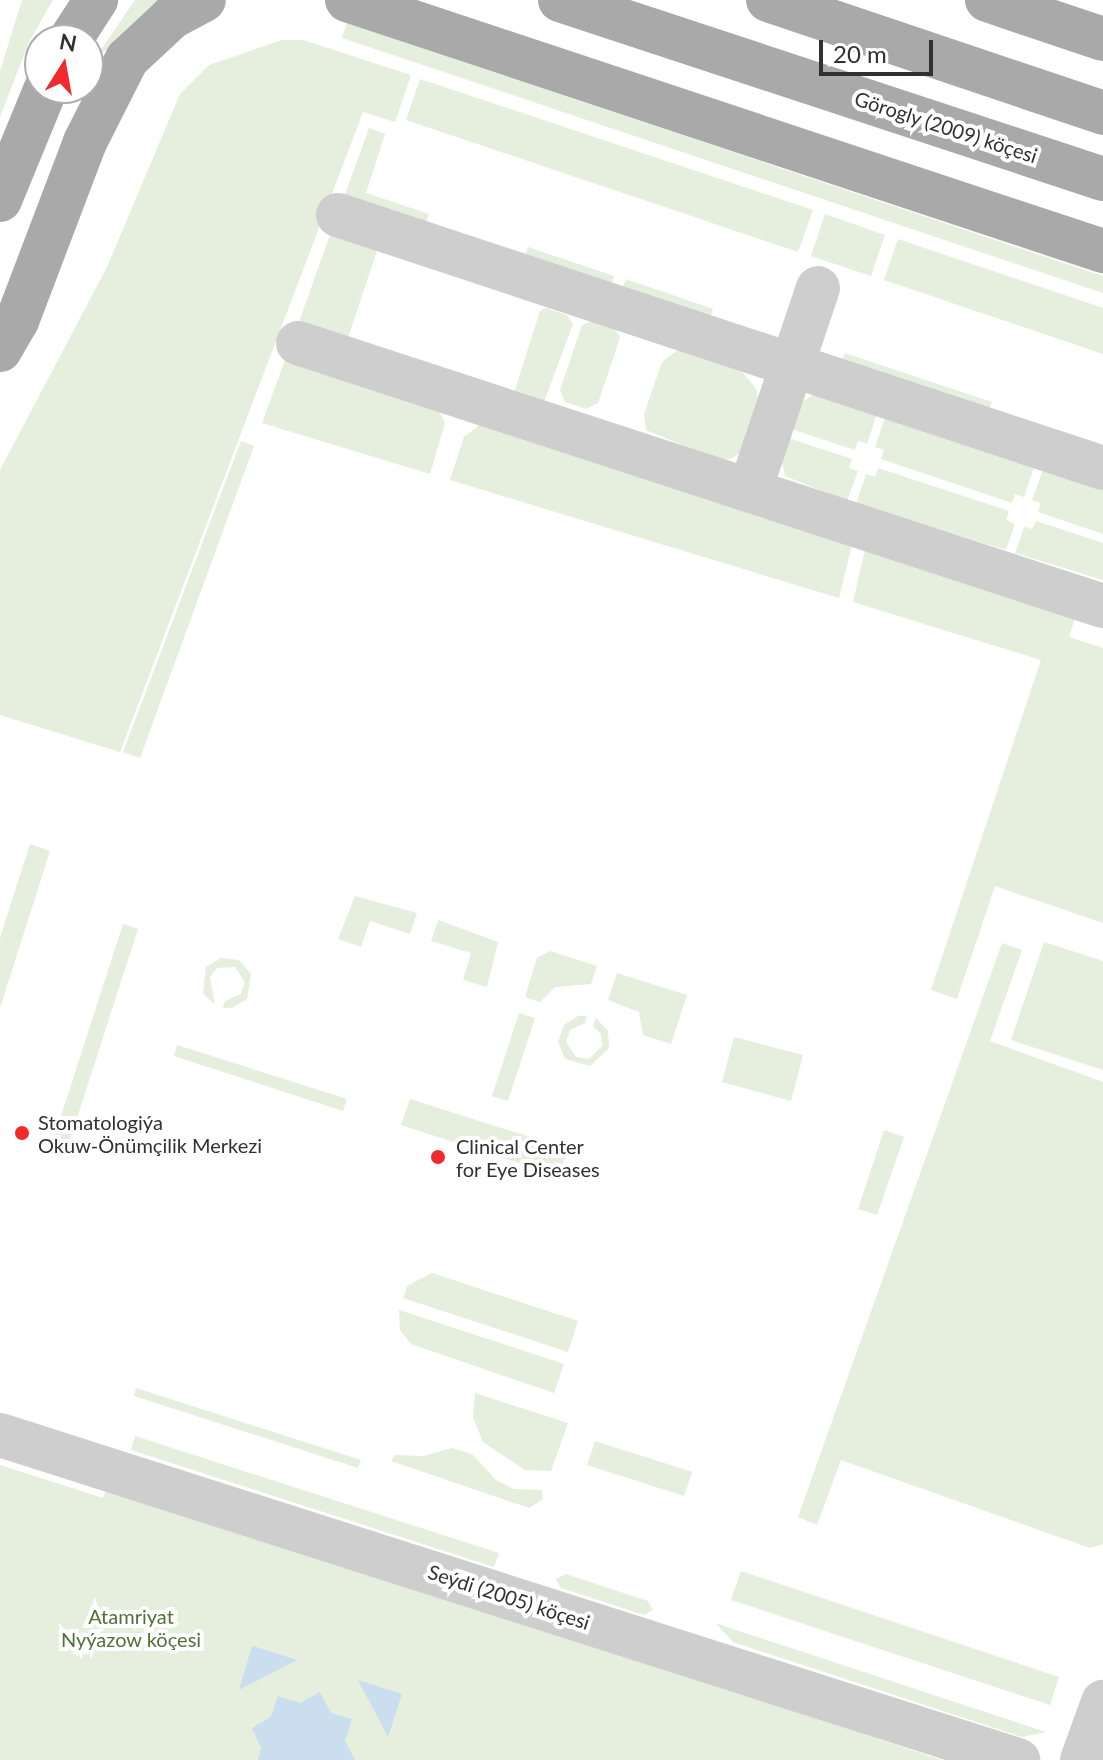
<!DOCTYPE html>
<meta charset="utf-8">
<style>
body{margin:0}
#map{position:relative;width:1103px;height:1760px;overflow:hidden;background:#fff;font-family:Lato,sans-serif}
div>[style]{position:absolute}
.green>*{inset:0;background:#e6eede}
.water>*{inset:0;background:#cadeef}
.minor>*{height:44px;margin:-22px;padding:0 22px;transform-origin:22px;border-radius:22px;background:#cecece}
.major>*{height:44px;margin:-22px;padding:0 22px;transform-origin:22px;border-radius:22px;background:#a9a9a9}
.dots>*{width:22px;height:22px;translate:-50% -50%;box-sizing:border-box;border:4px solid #fff;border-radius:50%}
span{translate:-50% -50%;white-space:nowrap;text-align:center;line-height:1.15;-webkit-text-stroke:8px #fff;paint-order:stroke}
.street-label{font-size:20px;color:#313131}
.poi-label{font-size:20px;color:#313131}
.left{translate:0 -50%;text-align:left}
.park-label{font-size:20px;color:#51703a}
.north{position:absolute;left:24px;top:24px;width:80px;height:80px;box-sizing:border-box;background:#fff;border:2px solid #adadad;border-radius:50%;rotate:11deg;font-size:22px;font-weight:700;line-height:32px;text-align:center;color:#313131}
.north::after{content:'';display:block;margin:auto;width:28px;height:36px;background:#f12a2d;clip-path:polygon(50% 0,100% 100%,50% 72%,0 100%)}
.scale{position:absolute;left:819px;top:40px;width:114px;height:36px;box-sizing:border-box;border:4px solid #313131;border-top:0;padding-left:10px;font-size:24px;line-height:28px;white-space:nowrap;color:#313131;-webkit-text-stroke:6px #fff;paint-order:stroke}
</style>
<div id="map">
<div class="green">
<i style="clip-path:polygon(22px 0,53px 0,29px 42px,0 117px,0 71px)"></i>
<i style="clip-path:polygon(135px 0,165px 0,100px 55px,100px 51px)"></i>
<i style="clip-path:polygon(347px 23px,1103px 276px,1103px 293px,342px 38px)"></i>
<i style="clip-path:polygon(282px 40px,303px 40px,411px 75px,395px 122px,363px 112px,120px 752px,0 715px,0 470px,107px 267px,180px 94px,209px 65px)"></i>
<i style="clip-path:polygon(420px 79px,813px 210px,798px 252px,406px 120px)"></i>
<i style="clip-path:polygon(369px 128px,385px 134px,366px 193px,429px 214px,424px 227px,343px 200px)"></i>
<i style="clip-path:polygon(825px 214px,885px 235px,871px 276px,811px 256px)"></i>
<i style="clip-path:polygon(332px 229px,379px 245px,348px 338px,299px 322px)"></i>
<i style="clip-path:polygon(898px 239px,1103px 308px,1103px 354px,884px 280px)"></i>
<i style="clip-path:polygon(528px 247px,614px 276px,610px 290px,523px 261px)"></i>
<i style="clip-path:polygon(626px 279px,713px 309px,708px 323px,621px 293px)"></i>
<i style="clip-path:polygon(546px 308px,567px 315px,573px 324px,544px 402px,514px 393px,540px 311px)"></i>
<i style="clip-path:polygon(592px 321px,616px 329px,620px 338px,598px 403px,586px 409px,565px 402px,560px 390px,582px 325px)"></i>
<i style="clip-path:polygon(679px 349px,740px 369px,757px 390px,758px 404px,740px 453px,732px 458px,721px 461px,646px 430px,644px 414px,662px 362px)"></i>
<i style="clip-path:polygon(845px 353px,992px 402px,987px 416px,840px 367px)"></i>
<i style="clip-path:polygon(285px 360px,440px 412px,445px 423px,430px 474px,262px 423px)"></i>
<i style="clip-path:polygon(813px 395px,877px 414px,867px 444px,858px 441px,855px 450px,791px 429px,802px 402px)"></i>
<i style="clip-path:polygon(885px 417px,1034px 467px,1024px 497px,1015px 494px,1012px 503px,881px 459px,884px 450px,875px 447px)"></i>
<i style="clip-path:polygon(481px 424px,852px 545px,839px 598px,450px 480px,464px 437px)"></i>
<i style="clip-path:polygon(788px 438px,852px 459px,849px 468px,858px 471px,847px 501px,785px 476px,781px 457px)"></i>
<i style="clip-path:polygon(241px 441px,254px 446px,140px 758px,123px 752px)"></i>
<i style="clip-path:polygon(878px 468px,1009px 511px,1006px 520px,1015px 524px,1006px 550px,856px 504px,866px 474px,875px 477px)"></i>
<i style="clip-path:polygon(1043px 470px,1103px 490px,1103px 534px,1038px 512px,1041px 503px,1032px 500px)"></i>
<i style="clip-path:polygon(1036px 521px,1103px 543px,1103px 580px,1015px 553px,1024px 527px,1032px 529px)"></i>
<i style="clip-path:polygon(865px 549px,1075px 618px,1069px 637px,1103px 648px,1103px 923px,995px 886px,957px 999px,931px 990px,1041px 660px,853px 602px)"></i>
<i style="clip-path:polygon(30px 844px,50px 851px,0 1008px,0 938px)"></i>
<i style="clip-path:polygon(355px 896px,417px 913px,410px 934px,370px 921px,361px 947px,338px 939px)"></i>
<i style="clip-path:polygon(438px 920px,498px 942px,487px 987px,463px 980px,471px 953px,431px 941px)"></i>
<i style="clip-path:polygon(123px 924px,138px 929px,66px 1152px,51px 1147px)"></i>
<i style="clip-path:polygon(1044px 942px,1103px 961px,1103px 1070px,1011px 1040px)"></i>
<i style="clip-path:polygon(1002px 943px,1022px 950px,990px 1041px,1103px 1082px,1103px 1544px,1090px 1548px,841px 1460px,817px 1525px,798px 1517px)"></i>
<i style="clip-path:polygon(550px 951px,597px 966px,591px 984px,555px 987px,540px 1002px,525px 997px,537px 958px)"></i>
<i style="clip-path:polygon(221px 958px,239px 960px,251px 974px,247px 999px,232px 1008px,223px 1008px,225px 1001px,241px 994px,245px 982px,235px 967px,217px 968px,210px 977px,215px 1005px,203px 993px,206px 967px)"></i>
<i style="clip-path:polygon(617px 973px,687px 995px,671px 1044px,643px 1035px,639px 1012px,608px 1000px)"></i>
<i style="clip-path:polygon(519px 1013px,535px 1018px,508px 1101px,492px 1096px)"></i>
<i style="clip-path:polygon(578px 1016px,587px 1016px,585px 1023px,570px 1030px,566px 1042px,576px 1057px,589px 1059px,602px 1046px,601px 1034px,593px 1026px,596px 1018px,608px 1031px,609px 1048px,590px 1066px,565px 1059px,558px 1042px,564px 1025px)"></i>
<i style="clip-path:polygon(734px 1037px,803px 1055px,791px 1101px,722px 1082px)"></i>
<i style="clip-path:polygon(177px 1045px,347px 1099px,343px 1111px,174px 1056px)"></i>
<i style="clip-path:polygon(410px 1099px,568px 1149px,559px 1176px,401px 1125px)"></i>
<i style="clip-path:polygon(884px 1130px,904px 1137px,877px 1215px,858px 1209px)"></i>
<i style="clip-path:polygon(432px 1273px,578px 1321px,568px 1352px,403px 1298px,407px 1286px)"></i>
<i style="clip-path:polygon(399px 1310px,564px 1364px,554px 1393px,411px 1344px,400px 1330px)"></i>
<i style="clip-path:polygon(136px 1388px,361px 1460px,358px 1468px,134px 1396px)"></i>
<i style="clip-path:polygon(475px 1393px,568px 1423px,551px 1471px,525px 1470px,483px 1442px,473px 1417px)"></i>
<i style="clip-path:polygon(135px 1436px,499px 1553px,494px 1567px,131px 1450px)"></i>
<i style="clip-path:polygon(595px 1441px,692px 1472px,684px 1496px,587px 1465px)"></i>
<i style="clip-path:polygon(452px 1448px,472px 1454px,496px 1480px,514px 1489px,542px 1490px,543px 1499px,529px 1508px,391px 1461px,395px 1455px,423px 1456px)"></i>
<i style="clip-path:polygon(0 1465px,103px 1498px,108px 1484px,942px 1760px,0 1760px)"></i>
<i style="clip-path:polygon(741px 1571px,1059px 1677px,1050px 1705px,731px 1600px)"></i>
<i style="clip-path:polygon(566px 1574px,648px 1601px,653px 1610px,644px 1615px,561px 1588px,556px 1579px)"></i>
<i style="clip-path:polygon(715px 1623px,1046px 1732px,1022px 1737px,733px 1642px)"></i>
</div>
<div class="water">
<i style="clip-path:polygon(252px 1646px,253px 1646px,297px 1660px,239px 1690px)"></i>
<i style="clip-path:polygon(358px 1680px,402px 1694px,388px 1737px)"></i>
<i style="clip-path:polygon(320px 1692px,331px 1713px,352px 1719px,345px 1741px,355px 1760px,258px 1760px,261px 1748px,252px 1728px,271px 1717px,278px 1696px,300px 1703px)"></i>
</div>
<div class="minor">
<i style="left:338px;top:215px;width:806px;rotate:18.3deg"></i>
<i style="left:298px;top:343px;width:847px;rotate:18.09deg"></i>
<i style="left:750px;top:490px;width:213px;rotate:-71.4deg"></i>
<i style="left:0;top:1435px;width:1069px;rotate:17.71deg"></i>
<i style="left:1082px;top:1760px;width:62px;rotate:-70.1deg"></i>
</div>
<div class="major">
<i style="left:347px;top:0;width:797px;rotate:18.37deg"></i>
<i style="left:560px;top:0;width:572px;rotate:18.24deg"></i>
<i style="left:768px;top:0;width:354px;rotate:18.6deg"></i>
<i style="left:987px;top:0;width:122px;rotate:18.6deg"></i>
<i style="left:70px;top:40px;width:48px;rotate:-57deg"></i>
<i style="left:0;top:200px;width:121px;rotate:-67.7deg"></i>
<i style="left:0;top:350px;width:34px;rotate:-60deg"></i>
<i style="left:17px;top:321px;width:191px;rotate:-69.2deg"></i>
<i style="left:85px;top:142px;width:93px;rotate:-63.2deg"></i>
<i style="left:127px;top:59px;width:62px;rotate:-43deg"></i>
<i style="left:172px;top:17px;width:36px;rotate:-28deg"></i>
</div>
<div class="dots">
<i style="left:22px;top:1133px;background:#f12a2d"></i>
<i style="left:438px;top:1157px;background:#f12a2d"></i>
</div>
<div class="street-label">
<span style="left:946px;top:127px;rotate:18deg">Görogly (2009) köçesi</span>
<span style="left:509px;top:1597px;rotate:18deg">Seýdi (2005) köçesi</span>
</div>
<div class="poi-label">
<span class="left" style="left:38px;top:1134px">Stomatologiýa<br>Okuw-Önümçilik Merkezi</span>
<span class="left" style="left:456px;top:1158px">Clinical Center<br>for Eye Diseases</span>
</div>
<div class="park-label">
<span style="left:131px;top:1628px">Atamriyat<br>Nyýazow köçesi</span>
</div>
<div class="north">N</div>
<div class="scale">20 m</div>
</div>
